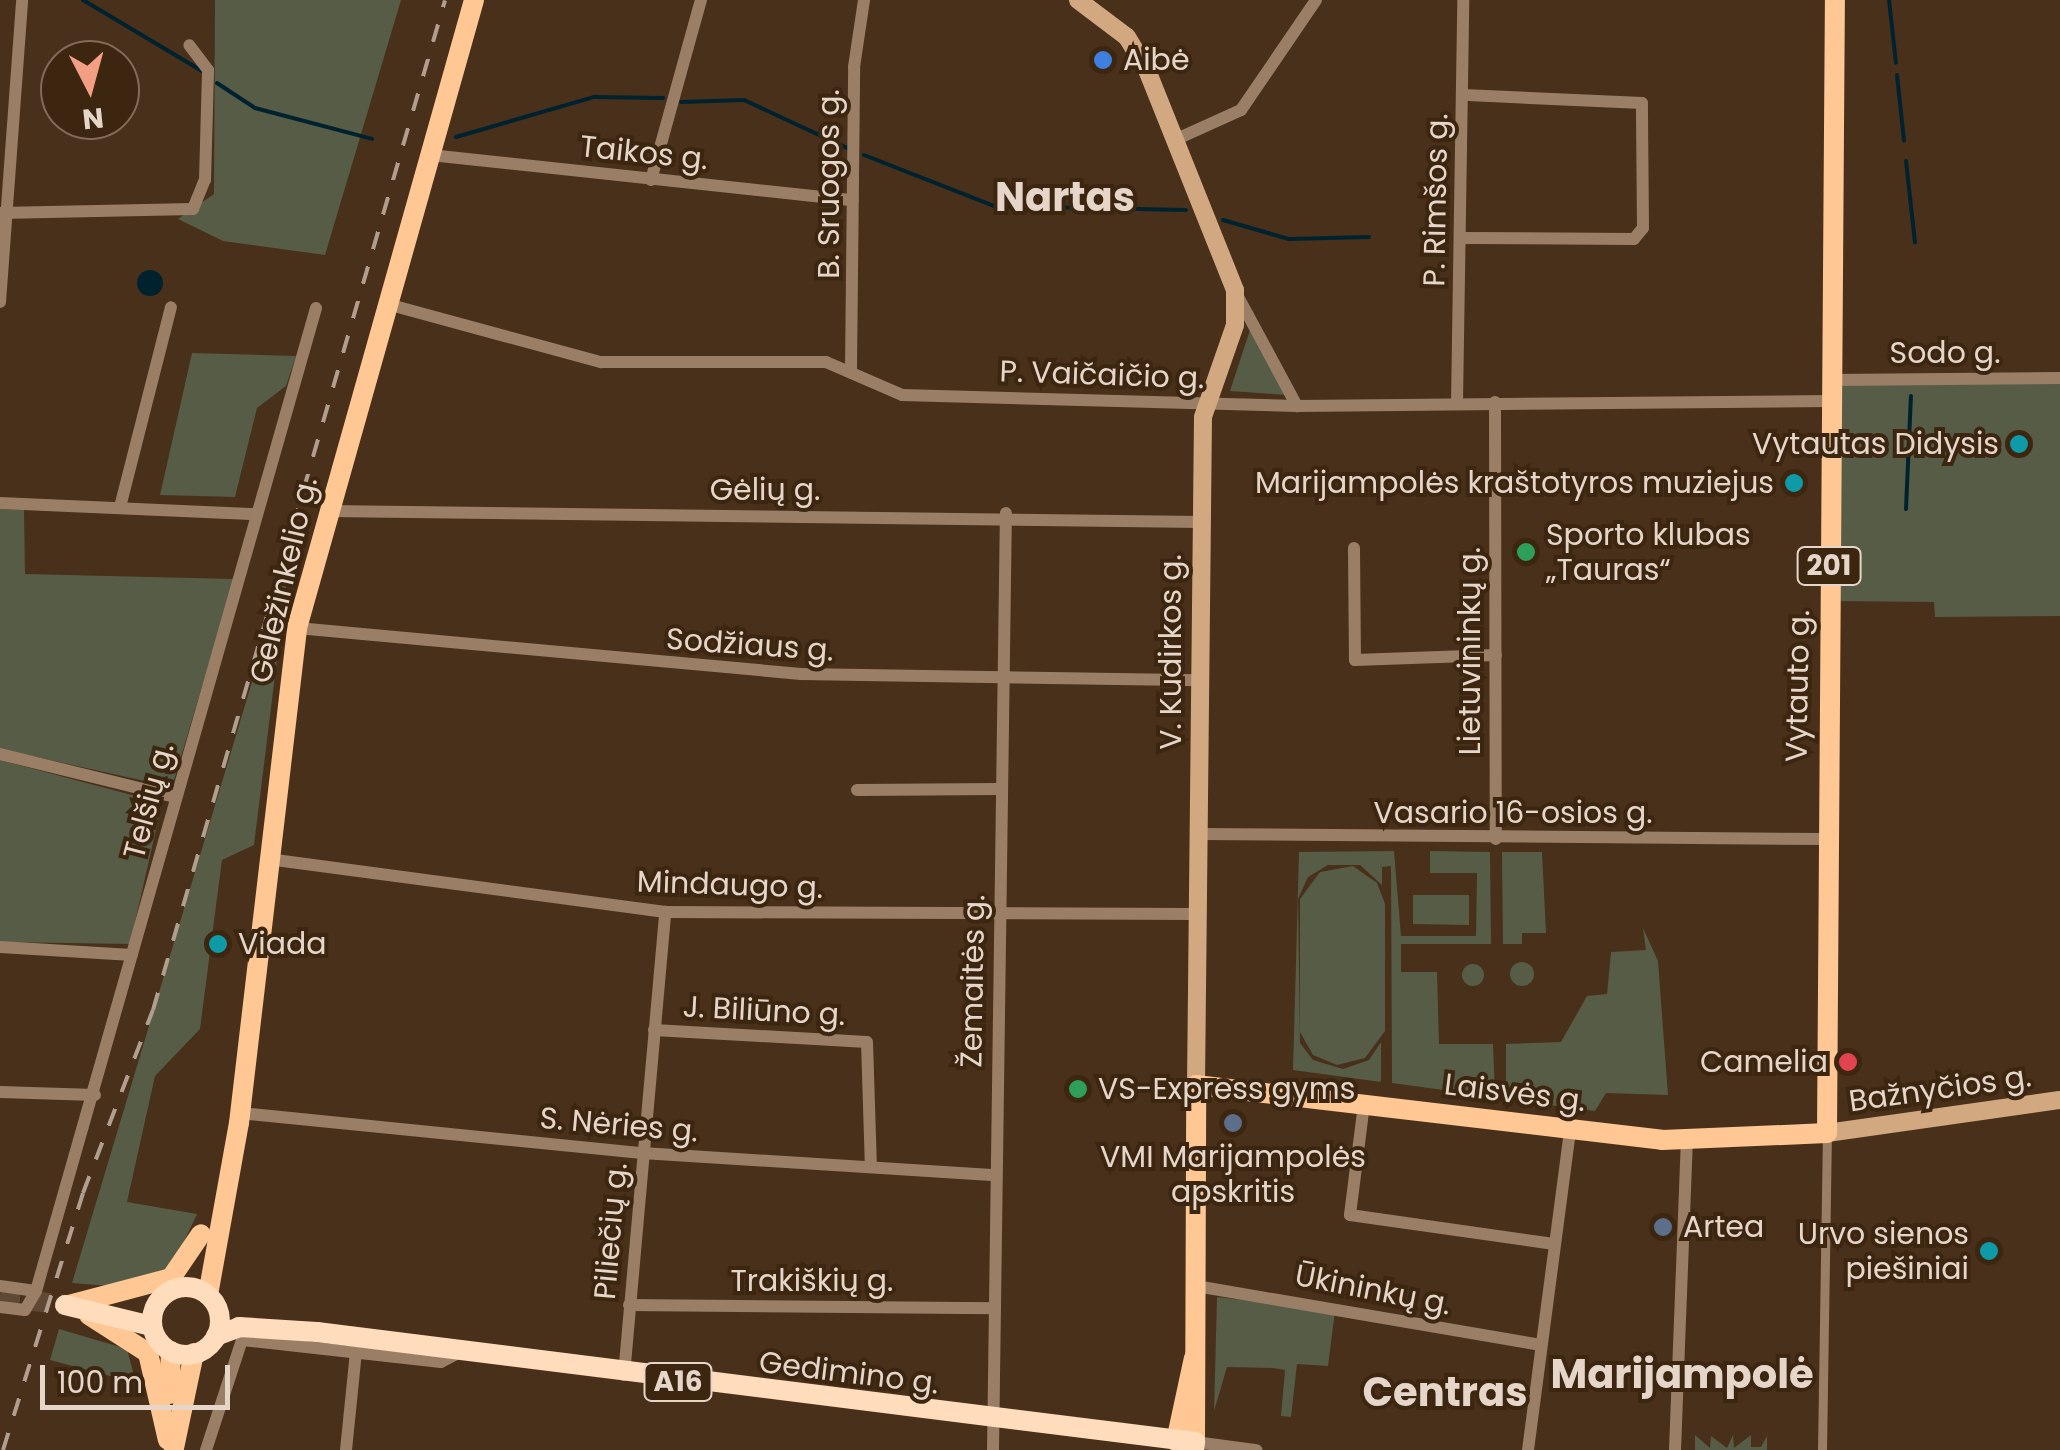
<!DOCTYPE html>
<meta charset="utf-8">
<style>
body{margin:0}
#map{position:relative;width:2060px;height:1450px;overflow:hidden;background:#48301a;font-family:Poppins,sans-serif}
div>[style]{position:absolute}
.green>*{inset:0;background:#565c45}
.round{border-radius:50%}
.water>*{inset:0;background:#00222f}
.stream>*{height:4px;margin:-2px;padding:0 2px;transform-origin:2px;border-radius:2px;background:#00222f}
.trunk-tunnel>*{height:20px;margin-top:-10px;transform-origin:0;background:repeating-linear-gradient(90deg,#604934 0 20px,transparent 0 30px)}
.pedestrian>*{height:9px;margin:-4.5px;padding:0 4.5px;transform-origin:4.5px;border-radius:4.5px;background:#9a7f66}
.minor>*{height:12px;margin:-6px;padding:0 6px;transform-origin:6px;border-radius:6px;background:#9a7f66}
.secondary>*{height:18px;margin:-9px;padding:0 9px;transform-origin:9px;border-radius:9px;background:#d2a880}
.primary>*{height:20px;margin:-10px;padding:0 10px;transform-origin:10px;border-radius:10px;background:#fec793}
.trunk>*{height:20px;margin:-10px;padding:0 10px;transform-origin:10px;border-radius:10px;background:#fedcbc}
.trunk>.ring{margin:-10px;padding:0;box-sizing:content-box;background:none;border:20px solid #fedcbc;border-radius:50%}
.rail>*{height:4px;margin-top:-2px;transform-origin:0;background:repeating-linear-gradient(90deg,#b19e8f 0 18px,transparent 0 36px)}
.dots>*{width:28px;height:28px;translate:-50% -50%;box-sizing:border-box;border:5px solid #3d2610;border-radius:50%}
span{translate:-50% -50%;white-space:nowrap;text-align:center;line-height:1.15;-webkit-text-stroke:8px #3d2610;paint-order:stroke}
.shield-label span{padding:2px 8px;background:#3d2610;border:2px solid;border-radius:8px;-webkit-text-stroke-width:0}
.shield-label{font-size:28px;color:#e6d6ca;font-weight:700}
.poi-label{font-size:30px;color:#e6d6ca}
.left{translate:0 -50%;text-align:left}
.right{translate:-100% -50%;text-align:right}
.street-label{font-size:30px;color:#e6d6ca}
.district-label{font-size:40px;color:#e6d6ca;font-weight:700}
.north{position:absolute;left:40px;top:40px;width:100px;height:100px;box-sizing:border-box;background:#3d2610;border:2px solid #816c5a;border-radius:50%;rotate:174deg;font-size:28px;font-weight:700;line-height:40px;text-align:center;color:#e6d6ca}
.north::after{content:'';display:block;margin:auto;width:35px;height:45px;background:#f39f84;clip-path:polygon(50% 0,100% 100%,50% 72%,0 100%)}
.scale{position:absolute;left:40px;top:1365px;width:190px;height:45px;box-sizing:border-box;border:5px solid #e6d6ca;border-top:0;padding-left:12px;font-size:30px;line-height:35px;white-space:nowrap;color:#e6d6ca;-webkit-text-stroke:8px #3d2610;paint-order:stroke}
</style>
<div id="map">
<div class="green">
<i style="clip-path:polygon(215px 0,401px 0,325px 255px,223px 241px,178px 219px,214px 194px)"></i>
<i style="clip-path:polygon(1250px 330px,1287px 395px,1230px 391px)"></i>
<i style="clip-path:polygon(192px 353px,296px 356px,286px 386px,257px 408px,235px 497px,160px 495px)"></i>
<i style="clip-path:polygon(2060px 378px,2060px 616px,1935px 617px,1934px 602px,1829px 601px,1831px 380px)"></i>
<i style="clip-path:polygon(0 509px,24px 510px,25px 574px,234px 579px,172px 787px,0 749px)"></i>
<i style="clip-path:polygon(290px 555px,254px 845px,222px 860px,200px 1029px,155px 1076px,127px 1202px,197px 1214px,172px 1267px,122px 1287px,72px 1283px)"></i>
<i style="clip-path:polygon(0 760px,162px 803px,130px 944px,0 942px)"></i>
<i style="clip-path:polygon(1394px 851px,1401px 936px,1476px 936px,1477px 873px,1430px 873px,1430px 851px,1490px 852px,1491px 944px,1401px 944px,1401px 972px,1437px 972px,1439px 1044px,1493px 1044px,1495px 1097px,1392px 1083px,1391px 866px,1382px 867px,1382px 885px,1360px 865px,1328px 865px,1308px 877px,1298px 899px,1300px 1043px,1313px 1060px,1343px 1069px,1369px 1060px,1381px 1042px,1381px 1082px,1293px 1070px,1299px 852px)"></i>
<i style="clip-path:polygon(1502px 852px,1542px 852px,1546px 933px,1522px 933px,1522px 944px,1503px 944px)"></i>
<i style="clip-path:polygon(1353px 866px,1377px 883px,1385px 904px,1385px 1031px,1365px 1058px,1337px 1065px,1313px 1055px,1300px 1032px,1300px 899px,1320px 872px)"></i>
<i style="clip-path:polygon(1413px 895px,1469px 895px,1469px 925px,1413px 924px)"></i>
<i style="clip-path:polygon(1643px 928px,1658px 961px,1668px 1095px,1606px 1093px,1595px 1111px,1506px 1099px,1506px 1044px,1561px 1042px,1587px 996px,1607px 994px,1611px 952px,1646px 950px)"></i>
<i class="round" style="left:1510px;top:962px;width:24px;height:24px"></i>
<i class="round" style="left:1462px;top:964px;width:22px;height:22px"></i>
<i style="clip-path:polygon(1217px 1297px,1335px 1311px,1328px 1366px,1297px 1364px,1291px 1417px,1281px 1416px,1285px 1370px,1273px 1368px,1227px 1367px,1214px 1411px)"></i>
<i style="clip-path:polygon(59px 1329px,127px 1349px,136px 1383px,50px 1360px)"></i>
<i style="clip-path:polygon(1695px 1435px,1710px 1448px,1711px 1436px,1727px 1448px,1733px 1435px,1734px 1448px,1751px 1435px,1751px 1447px,1761px 1447px,1767px 1436px,1767px 1450px,1695px 1450px)"></i>
</div>
<div class="water">
<i class="round" style="left:137px;top:270px;width:26px;height:26px"></i>
</div>
<div class="stream">
<i style="left:83px;top:0;width:139px;rotate:30.8deg"></i>
<i style="left:1889px;top:0;width:63px;rotate:83.7deg"></i>
<i style="left:1897px;top:75px;width:66px;rotate:83.9deg"></i>
<i style="left:217px;top:83px;width:45px;rotate:33.3deg"></i>
<i style="left:255px;top:108px;width:121px;rotate:14.8deg"></i>
<i style="left:681px;top:102px;width:63px;rotate:-1.8deg"></i>
<i style="left:744px;top:100px;width:114px;rotate:25deg"></i>
<i style="left:456px;top:137px;width:144px;rotate:-16.2deg"></i>
<i style="left:594px;top:97px;width:69px;rotate:0.8deg"></i>
<i style="left:864px;top:155px;width:140px;rotate:21.4deg"></i>
<i style="left:994px;top:206px;width:192px;rotate:1.2deg"></i>
<i style="left:1906px;top:161px;width:82px;rotate:83.7deg"></i>
<i style="left:1223px;top:220px;width:69px;rotate:16.1deg"></i>
<i style="left:1289px;top:239px;width:80px;rotate:-1.4deg"></i>
<i style="left:1906px;top:509px;width:113px;rotate:-87.5deg"></i>
</div>
<div class="trunk-tunnel">
<i style="left:0;top:1297px;width:65px;rotate:7deg"></i>
</div>
<div class="pedestrian">
<i style="left:1822px;top:1450px;width:317px;rotate:-89.1deg"></i>
</div>
<div class="minor">
<i style="left:1179px;top:138px;width:68px;rotate:-24.3deg"></i>
<i style="left:1241px;top:110px;width:133px;rotate:-55.7deg"></i>
<i style="left:430px;top:155px;width:425px;rotate:6.1deg"></i>
<i style="left:651px;top:180px;width:187px;rotate:-74.5deg"></i>
<i style="left:0;top:213px;width:193px;rotate:-1.2deg"></i>
<i style="left:193px;top:209px;width:31px;rotate:-68deg"></i>
<i style="left:205px;top:180px;width:110px;rotate:-88.4deg"></i>
<i style="left:208px;top:70px;width:31px;rotate:-127deg"></i>
<i style="left:1460px;top:238px;width:174px;rotate:0.3deg"></i>
<i style="left:1634px;top:239px;width:14px;rotate:-51deg"></i>
<i style="left:1643px;top:228px;width:125px;rotate:-90.5deg"></i>
<i style="left:1642px;top:103px;width:179px;rotate:-177.4deg"></i>
<i style="left:1235px;top:291px;width:131px;rotate:61.7deg"></i>
<i style="left:0;top:302px;width:303px;rotate:-85.8deg"></i>
<i style="left:387px;top:304px;width:222px;rotate:15.2deg"></i>
<i style="left:601px;top:362px;width:225px"></i>
<i style="left:826px;top:362px;width:83px;rotate:23.5deg"></i>
<i style="left:902px;top:395px;width:395px;rotate:1.6deg"></i>
<i style="left:1297px;top:406px;width:533px;rotate:-0.54deg"></i>
<i style="left:851px;top:369px;width:302px;rotate:-89.4deg"></i>
<i style="left:854px;top:67px;width:68px;rotate:-81.5deg"></i>
<i style="left:1831px;top:380px;width:229px;rotate:-0.5deg"></i>
<i style="left:1457px;top:402px;width:402px;rotate:-89.1deg"></i>
<i style="left:1495px;top:402px;width:437px;rotate:89.9deg"></i>
<i style="left:0;top:503px;width:257px;rotate:2.5deg"></i>
<i style="left:120px;top:507px;width:206px;rotate:-75.7deg"></i>
<i style="left:328px;top:511px;width:874px;rotate:0.72deg"></i>
<i style="left:1354px;top:548px;width:112px;rotate:89.5deg"></i>
<i style="left:1355px;top:660px;width:141px;rotate:-2deg"></i>
<i style="left:297px;top:628px;width:506px;rotate:5.21deg"></i>
<i style="left:801px;top:674px;width:400px;rotate:0.9deg"></i>
<i style="left:0;top:754px;width:180px;rotate:13.8deg"></i>
<i style="left:857px;top:790px;width:141px;rotate:-0.4deg"></i>
<i style="left:1200px;top:834px;width:627px;rotate:0.46deg"></i>
<i style="left:268px;top:859px;width:401px;rotate:7.6deg"></i>
<i style="left:665px;top:912px;width:529px;rotate:0.22deg"></i>
<i style="left:0;top:947px;width:132px;rotate:3.5deg"></i>
<i style="left:654px;top:1030px;width:213px;rotate:3.2deg"></i>
<i style="left:867px;top:1042px;width:125px;rotate:88.2deg"></i>
<i style="left:0;top:1092px;width:95px;rotate:1.8deg"></i>
<i style="left:1364px;top:1104px;width:112px;rotate:97.2deg"></i>
<i style="left:1350px;top:1215px;width:206px;rotate:8.1deg"></i>
<i style="left:240px;top:1113px;width:404px;rotate:5.7deg"></i>
<i style="left:642px;top:1153px;width:354px;rotate:3.6deg"></i>
<i style="left:0;top:1286px;width:36px;rotate:8deg"></i>
<i style="left:1196px;top:1286px;width:350px;rotate:9.7deg"></i>
<i style="left:629px;top:1305px;width:366px;rotate:0.5deg"></i>
<i style="left:0;top:1307px;width:25px;rotate:7deg"></i>
<i style="left:25px;top:1310px;width:22px;rotate:-60deg"></i>
<i style="left:36px;top:1291px;width:1022px;rotate:-74.1deg"></i>
<i style="left:624px;top:1375px;width:465px;rotate:-84.9deg"></i>
<i style="left:1195px;top:1442px;width:62px;rotate:7.5deg"></i>
<i style="left:206px;top:1450px;width:116px;rotate:-71.9deg"></i>
<i style="left:242px;top:1340px;width:200px;rotate:6.3deg"></i>
<i style="left:441px;top:1362px;width:19px;rotate:-28deg"></i>
<i style="left:346px;top:1450px;width:99px;rotate:-84.2deg"></i>
<i style="left:993px;top:1450px;width:937px;rotate:-89.21deg"></i>
<i style="left:1528px;top:1450px;width:322px;rotate:-82.5deg"></i>
<i style="left:1675px;top:1450px;width:309px;rotate:-87.8deg"></i>
</div>
<div class="secondary">
<i style="left:1078px;top:0;width:61px;rotate:37.1deg"></i>
<i style="left:1127px;top:37px;width:39px;rotate:59deg"></i>
<i style="left:1147px;top:70px;width:237px;rotate:68.2deg"></i>
<i style="left:1235px;top:290px;width:35px;rotate:90deg"></i>
<i style="left:1235px;top:325px;width:97px;rotate:109.2deg"></i>
<i style="left:1203px;top:417px;width:668px;rotate:90.6deg"></i>
<i style="left:1827px;top:1133px;width:235px;rotate:-8.1deg"></i>
</div>
<div class="primary">
<i style="left:208px;top:1295px;width:175px;rotate:-79.8deg"></i>
<i style="left:239px;top:1123px;width:498px;rotate:-83.3deg"></i>
<i style="left:297px;top:628px;width:652px;rotate:-74.26deg"></i>
<i style="left:69px;top:1305px;width:106px;rotate:-14.8deg"></i>
<i style="left:171px;top:1278px;width:53px;rotate:-55.7deg"></i>
<i style="left:89px;top:1315px;width:70px;rotate:32.8deg"></i>
<i style="left:148px;top:1353px;width:89px;rotate:77.1deg"></i>
<i style="left:169px;top:1394px;width:43px;rotate:-87.3deg"></i>
<i style="left:1176px;top:1441px;width:85px;rotate:-77.8deg"></i>
<i style="left:1195px;top:1442px;width:357px;rotate:-89.8deg"></i>
<i style="left:1196px;top:1085px;width:469px;rotate:6.7deg"></i>
<i style="left:1662px;top:1140px;width:165px;rotate:-2.4deg"></i>
<i style="left:1827px;top:1133px;width:1133px;rotate:-89.6deg"></i>
<i style="left:174px;top:1448px;width:97px;rotate:-78.1deg"></i>
</div>
<div class="trunk">
<i class="ring" style="left:152px;top:1287px;width:48px;height:48px"></i>
<i style="left:65px;top:1305px;width:89px;rotate:13.6deg"></i>
<i style="left:216px;top:1336px;width:25px;rotate:-21deg"></i>
<i style="left:239px;top:1327px;width:78px;rotate:3.7deg"></i>
<i style="left:317px;top:1332px;width:885px;rotate:7.14deg"></i>
<i style="left:1195px;top:1442px;width:8px;rotate:97deg"></i>
</div>
<div class="rail">
<i style="left:3px;top:1450px;width:269px;rotate:-72.7deg"></i>
<i style="left:83px;top:1193px;width:196px;rotate:-69.1deg"></i>
<i style="left:153px;top:1010px;width:1051px;rotate:-73.87deg"></i>
</div>
<div class="dots">
<i style="left:1103px;top:60px;background:#3f7fe0"></i>
<i style="left:2019px;top:444px;background:#0f9aa8"></i>
<i style="left:1794px;top:483px;background:#0f9aa8"></i>
<i style="left:1526px;top:552px;background:#2e9e5b"></i>
<i style="left:218px;top:944px;background:#0f9aa8"></i>
<i style="left:1848px;top:1062px;background:#e0444e"></i>
<i style="left:1078px;top:1089px;background:#2e9e5b"></i>
<i style="left:1233px;top:1123px;background:#5c6f8a"></i>
<i style="left:1663px;top:1227px;background:#5c6f8a"></i>
<i style="left:1989px;top:1251px;background:#0f9aa8"></i>
</div>
<div class="shield-label">
<span style="left:1829px;top:566px">201</span>
<span style="left:678px;top:1382px">A16</span>
</div>
<div class="poi-label">
<span class="left" style="left:1123px;top:60px">Aibė</span>
<span class="right" style="left:1999px;top:444px">Vytautas Didysis</span>
<span class="right" style="left:1774px;top:483px">Marijampolės kraštotyros muziejus</span>
<span class="left" style="left:1546px;top:552px">Sporto klubas<br>„Tauras“</span>
<span class="left" style="left:238px;top:944px">Viada</span>
<span class="right" style="left:1828px;top:1062px">Camelia</span>
<span class="left" style="left:1098px;top:1089px">VS-Express gyms</span>
<span style="left:1233px;top:1174px">VMI Marijampolės<br>apskritis</span>
<span class="left" style="left:1683px;top:1227px">Artea</span>
<span class="right" style="left:1969px;top:1251px">Urvo sienos<br>piešiniai</span>
</div>
<div class="street-label">
<span style="left:644px;top:153px;rotate:6deg">Taikos g.</span>
<span style="left:829px;top:184px;rotate:-90deg">B. Sruogos g.</span>
<span style="left:1436px;top:200px;rotate:-89deg">P. Rimšos g.</span>
<span style="left:1945px;top:353px">Sodo g.</span>
<span style="left:1102px;top:375px;rotate:2deg">P. Vaičaičio g.</span>
<span style="left:765px;top:490px">Gėlių g.</span>
<span style="left:284px;top:580px;rotate:-77deg">Geležinkelio g.</span>
<span style="left:750px;top:645px;rotate:4deg">Sodžiaus g.</span>
<span style="left:1470px;top:651px;rotate:-90deg">Lietuvininkų g.</span>
<span style="left:1171px;top:652px;rotate:-90deg">V. Kudirkos g.</span>
<span style="left:1798px;top:686px;rotate:-89deg">Vytauto g.</span>
<span style="left:149px;top:801px;rotate:-75deg">Telšių g.</span>
<span style="left:1513px;top:813px">Vasario 16-osios g.</span>
<span style="left:730px;top:885px;rotate:2deg">Mindaugo g.</span>
<span style="left:973px;top:981px;rotate:-89deg">Žemaitės g.</span>
<span style="left:764px;top:1011px;rotate:3deg">J. Biliūno g.</span>
<span style="left:1940px;top:1089px;rotate:-8deg">Bažnyčios g.</span>
<span style="left:1515px;top:1093px;rotate:7deg">Laisvės g.</span>
<span style="left:619px;top:1125px;rotate:5deg">S. Nėries g.</span>
<span style="left:611px;top:1231px;rotate:-85deg">Piliečių g.</span>
<span style="left:812px;top:1281px">Trakiškių g.</span>
<span style="left:1373px;top:1290px;rotate:11deg">Ūkininkų g.</span>
<span style="left:849px;top:1373px;rotate:7deg">Gedimino g.</span>
</div>
<div class="district-label">
<span style="left:1065px;top:197px">Nartas</span>
<span style="left:1682px;top:1374px">Marijampolė</span>
<span style="left:1445px;top:1392px">Centras</span>
</div>
<div class="north">N</div>
<div class="scale">100 m</div>
</div>
